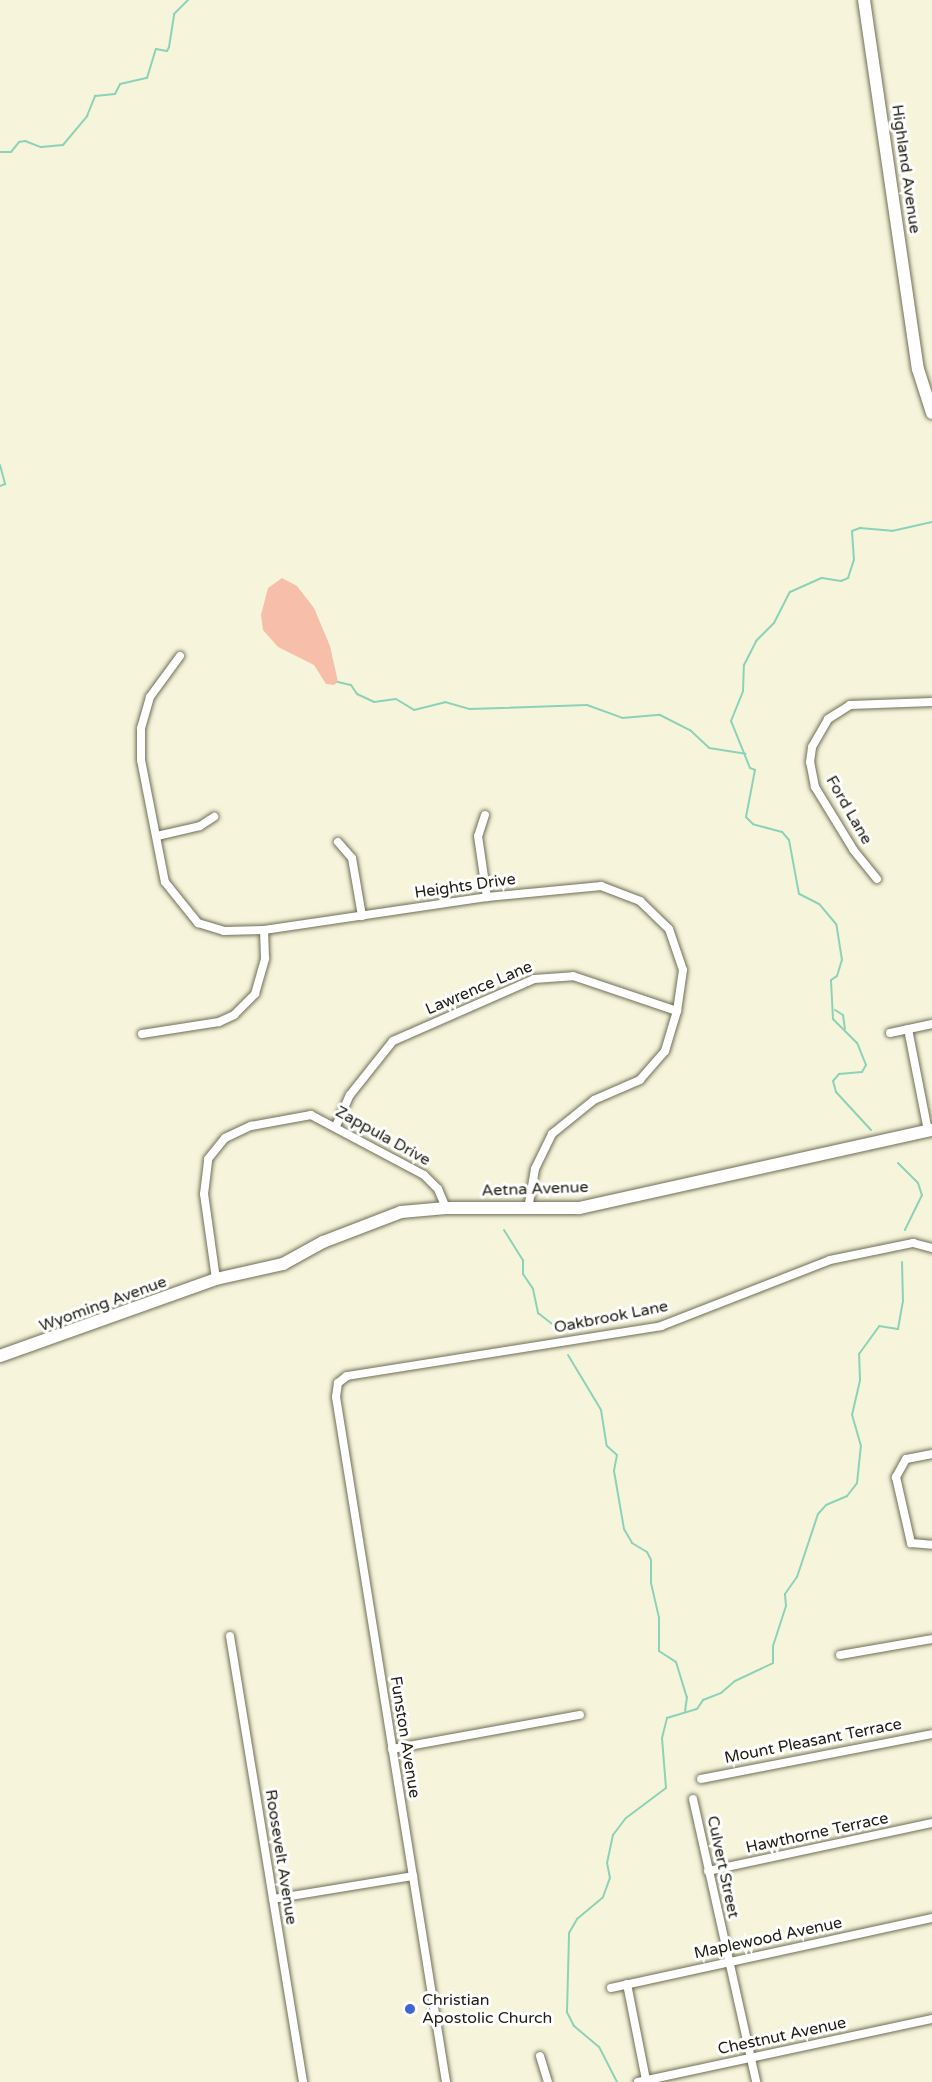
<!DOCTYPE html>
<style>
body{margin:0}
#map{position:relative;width:932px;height:2082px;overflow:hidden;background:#f6f5db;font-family:"Varela Round",sans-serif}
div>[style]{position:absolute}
.green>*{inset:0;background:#f7bea9}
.stream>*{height:2px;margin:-1px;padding:0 1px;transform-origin:1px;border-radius:1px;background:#8cd2b9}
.roads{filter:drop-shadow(0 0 2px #6f6e57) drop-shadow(0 0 2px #6f6e57)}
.street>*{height:8px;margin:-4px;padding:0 4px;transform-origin:4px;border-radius:4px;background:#fff}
.secondary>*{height:12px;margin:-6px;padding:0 6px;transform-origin:6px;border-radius:6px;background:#fff}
.dots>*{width:16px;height:16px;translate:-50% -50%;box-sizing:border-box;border:3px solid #fff;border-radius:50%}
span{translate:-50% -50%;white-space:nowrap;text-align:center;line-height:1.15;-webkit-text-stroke:6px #fff;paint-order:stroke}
.street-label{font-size:16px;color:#202017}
.poi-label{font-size:16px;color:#202017}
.left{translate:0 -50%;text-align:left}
</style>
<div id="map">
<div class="green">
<i style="clip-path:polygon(282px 578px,297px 586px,314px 608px,330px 646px,338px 682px,334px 685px,326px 684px,314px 665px,278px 647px,263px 630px,261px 615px,268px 588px)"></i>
</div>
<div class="stream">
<i style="left:0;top:152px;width:11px"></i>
<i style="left:11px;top:152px;width:13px;rotate:-51deg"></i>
<i style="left:19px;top:142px;width:6px;rotate:-9deg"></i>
<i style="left:25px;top:141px;width:17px;rotate:21deg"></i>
<i style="left:41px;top:147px;width:22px;rotate:-5deg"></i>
<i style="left:63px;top:145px;width:38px;rotate:-50deg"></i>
<i style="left:87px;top:116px;width:22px;rotate:-68deg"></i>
<i style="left:95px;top:96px;width:20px;rotate:-6deg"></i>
<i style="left:115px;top:94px;width:11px;rotate:-63deg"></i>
<i style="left:120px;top:84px;width:28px;rotate:-13deg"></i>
<i style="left:147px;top:78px;width:30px;rotate:-73deg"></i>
<i style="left:156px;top:49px;width:11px;rotate:10deg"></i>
<i style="left:167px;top:51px;width:4px;rotate:-63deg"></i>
<i style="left:169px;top:47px;width:33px;rotate:-81deg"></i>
<i style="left:174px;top:14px;width:20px;rotate:-45deg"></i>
<i style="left:0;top:465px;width:20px;rotate:75deg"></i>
<i style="left:5px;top:484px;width:5px;rotate:158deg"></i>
<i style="left:338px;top:682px;width:13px;rotate:13deg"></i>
<i style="left:351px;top:685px;width:11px;rotate:56deg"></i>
<i style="left:357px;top:694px;width:19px;rotate:25deg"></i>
<i style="left:374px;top:702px;width:22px;rotate:-8deg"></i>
<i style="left:396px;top:699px;width:21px;rotate:31deg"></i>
<i style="left:414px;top:710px;width:32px;rotate:-14deg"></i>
<i style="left:445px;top:702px;width:25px;rotate:16deg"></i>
<i style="left:469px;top:709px;width:118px;rotate:-1.9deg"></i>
<i style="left:587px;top:705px;width:37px;rotate:20deg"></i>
<i style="left:622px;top:718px;width:38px;rotate:-5deg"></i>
<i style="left:660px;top:715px;width:34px;rotate:27deg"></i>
<i style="left:690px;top:730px;width:26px;rotate:43deg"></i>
<i style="left:709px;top:748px;width:37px;rotate:9deg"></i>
<i style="left:835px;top:1010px;width:9px;rotate:32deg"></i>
<i style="left:843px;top:1015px;width:14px;rotate:82deg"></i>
<i style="left:871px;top:1130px;width:52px;rotate:-132.6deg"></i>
<i style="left:836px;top:1092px;width:11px;rotate:-105deg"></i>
<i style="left:833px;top:1081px;width:9px;rotate:-49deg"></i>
<i style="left:839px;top:1074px;width:23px;rotate:-5deg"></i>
<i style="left:862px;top:1072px;width:8px;rotate:-60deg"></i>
<i style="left:866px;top:1065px;width:24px;rotate:-112deg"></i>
<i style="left:857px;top:1043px;width:34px;rotate:-135deg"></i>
<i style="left:833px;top:1019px;width:39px;rotate:-93deg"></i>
<i style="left:831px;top:980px;width:7px;rotate:-34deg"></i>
<i style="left:837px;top:976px;width:17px;rotate:-73deg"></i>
<i style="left:842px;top:960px;width:36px;rotate:-99deg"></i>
<i style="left:836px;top:924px;width:26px;rotate:-130deg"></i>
<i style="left:819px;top:904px;width:22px;rotate:-153deg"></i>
<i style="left:799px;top:894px;width:55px;rotate:-100.5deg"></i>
<i style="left:789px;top:840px;width:11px;rotate:-131deg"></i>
<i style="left:782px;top:832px;width:30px;rotate:-165deg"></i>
<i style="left:753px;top:824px;width:10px;rotate:-135deg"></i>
<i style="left:746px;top:817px;width:48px;rotate:-79.2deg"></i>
<i style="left:755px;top:770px;width:5px;rotate:-158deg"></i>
<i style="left:750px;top:768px;width:51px;rotate:-112deg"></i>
<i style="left:731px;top:721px;width:32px;rotate:-68deg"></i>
<i style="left:743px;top:691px;width:26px;rotate:-88deg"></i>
<i style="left:744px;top:665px;width:27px;rotate:-63deg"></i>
<i style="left:756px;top:641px;width:25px;rotate:-45deg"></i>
<i style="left:774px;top:623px;width:35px;rotate:-63deg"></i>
<i style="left:790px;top:592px;width:35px;rotate:-24deg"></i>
<i style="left:822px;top:578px;width:19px;rotate:9deg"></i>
<i style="left:841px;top:581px;width:8px;rotate:-23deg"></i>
<i style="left:848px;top:578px;width:19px;rotate:-72deg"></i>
<i style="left:854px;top:560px;width:29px;rotate:-94deg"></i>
<i style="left:852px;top:531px;width:9px;rotate:-21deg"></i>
<i style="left:860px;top:528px;width:32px;rotate:5deg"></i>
<i style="left:892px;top:531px;width:41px;rotate:-12.7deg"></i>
<i style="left:898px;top:1163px;width:28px;rotate:45deg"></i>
<i style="left:918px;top:1183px;width:13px;rotate:72deg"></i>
<i style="left:922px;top:1195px;width:39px;rotate:116deg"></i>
<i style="left:504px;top:1230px;width:36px;rotate:58deg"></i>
<i style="left:523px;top:1260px;width:14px;rotate:90deg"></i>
<i style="left:523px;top:1274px;width:18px;rotate:56deg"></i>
<i style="left:533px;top:1289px;width:25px;rotate:78deg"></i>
<i style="left:538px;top:1313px;width:18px;rotate:38deg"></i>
<i style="left:568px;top:1355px;width:64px;rotate:59deg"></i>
<i style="left:601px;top:1410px;width:36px;rotate:81deg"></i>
<i style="left:607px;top:1446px;width:13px;rotate:42deg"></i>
<i style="left:617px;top:1455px;width:16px;rotate:101deg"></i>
<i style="left:614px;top:1471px;width:59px;rotate:80.2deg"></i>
<i style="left:624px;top:1529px;width:16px;rotate:60deg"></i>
<i style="left:632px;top:1543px;width:17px;rotate:31deg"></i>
<i style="left:647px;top:1552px;width:9px;rotate:63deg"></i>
<i style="left:651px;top:1560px;width:23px;rotate:90deg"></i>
<i style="left:651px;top:1583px;width:35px;rotate:77deg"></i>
<i style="left:659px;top:1617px;width:34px;rotate:90deg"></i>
<i style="left:659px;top:1651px;width:20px;rotate:33deg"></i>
<i style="left:676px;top:1662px;width:37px;rotate:73deg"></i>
<i style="left:687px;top:1697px;width:14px;rotate:98deg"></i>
<i style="left:617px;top:2082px;width:39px;rotate:-117deg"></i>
<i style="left:599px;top:2047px;width:33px;rotate:-140deg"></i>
<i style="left:574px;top:2026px;width:16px;rotate:-117deg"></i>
<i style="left:567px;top:2012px;width:79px;rotate:-88.5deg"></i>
<i style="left:569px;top:1933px;width:16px;rotate:-60deg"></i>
<i style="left:577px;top:1919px;width:34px;rotate:-40deg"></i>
<i style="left:603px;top:1897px;width:20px;rotate:-70deg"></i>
<i style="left:610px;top:1878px;width:15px;rotate:-101deg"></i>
<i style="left:607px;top:1863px;width:29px;rotate:-78deg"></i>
<i style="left:613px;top:1835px;width:21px;rotate:-53deg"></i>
<i style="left:626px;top:1818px;width:50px;rotate:-36.9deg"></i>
<i style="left:666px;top:1788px;width:50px;rotate:-94.6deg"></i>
<i style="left:662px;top:1738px;width:21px;rotate:-76deg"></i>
<i style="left:667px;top:1718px;width:31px;rotate:-17deg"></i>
<i style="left:697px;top:1709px;width:11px;rotate:-56deg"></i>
<i style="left:703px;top:1700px;width:19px;rotate:-21deg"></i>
<i style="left:721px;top:1693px;width:18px;rotate:-41deg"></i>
<i style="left:735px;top:1681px;width:42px;rotate:-25.3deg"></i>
<i style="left:773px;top:1663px;width:17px;rotate:-90deg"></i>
<i style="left:773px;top:1646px;width:42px;rotate:-72deg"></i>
<i style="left:786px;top:1606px;width:12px;rotate:-95deg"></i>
<i style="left:785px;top:1594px;width:21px;rotate:-55deg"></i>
<i style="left:797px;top:1577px;width:66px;rotate:-71.6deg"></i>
<i style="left:818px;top:1514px;width:12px;rotate:-48deg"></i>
<i style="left:826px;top:1505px;width:23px;rotate:-23deg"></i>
<i style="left:847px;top:1496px;width:16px;rotate:-52deg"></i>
<i style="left:857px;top:1483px;width:37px;rotate:-84deg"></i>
<i style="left:861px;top:1446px;width:32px;rotate:-106deg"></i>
<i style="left:852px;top:1415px;width:36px;rotate:-77deg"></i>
<i style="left:860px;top:1380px;width:26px;rotate:-92deg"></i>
<i style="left:859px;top:1354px;width:34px;rotate:-54deg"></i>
<i style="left:879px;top:1326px;width:19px;rotate:9deg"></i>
<i style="left:898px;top:1329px;width:27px;rotate:-80deg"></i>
<i style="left:903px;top:1302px;width:40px;rotate:-91.4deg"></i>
</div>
<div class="roads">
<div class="street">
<i style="left:180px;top:656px;width:51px;rotate:126.2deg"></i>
<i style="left:150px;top:697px;width:33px;rotate:106deg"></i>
<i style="left:141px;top:729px;width:31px;rotate:90deg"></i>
<i style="left:141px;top:760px;width:124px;rotate:78.9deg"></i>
<i style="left:165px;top:882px;width:53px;rotate:51.2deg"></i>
<i style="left:198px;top:923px;width:27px;rotate:17deg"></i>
<i style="left:224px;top:931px;width:40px;rotate:-1.4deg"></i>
<i style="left:264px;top:930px;width:225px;rotate:-8.4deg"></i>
<i style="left:487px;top:897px;width:115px;rotate:-5.5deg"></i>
<i style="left:601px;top:886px;width:42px;rotate:21deg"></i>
<i style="left:640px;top:901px;width:40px;rotate:44deg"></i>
<i style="left:669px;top:929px;width:43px;rotate:71.1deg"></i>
<i style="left:683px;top:970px;width:41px;rotate:98.3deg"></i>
<i style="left:677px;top:1011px;width:42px;rotate:106.7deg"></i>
<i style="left:665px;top:1051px;width:38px;rotate:131deg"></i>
<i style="left:640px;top:1080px;width:50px;rotate:156.5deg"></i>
<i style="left:594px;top:1100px;width:54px;rotate:141deg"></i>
<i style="left:552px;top:1134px;width:39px;rotate:116deg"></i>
<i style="left:535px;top:1169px;width:40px;rotate:100deg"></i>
<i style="left:485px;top:815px;width:22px;rotate:108deg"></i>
<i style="left:478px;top:836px;width:62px;rotate:81.6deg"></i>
<i style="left:157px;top:836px;width:44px;rotate:-13.1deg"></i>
<i style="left:200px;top:826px;width:17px;rotate:-33deg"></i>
<i style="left:338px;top:842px;width:21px;rotate:49deg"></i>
<i style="left:352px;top:858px;width:59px;rotate:80.2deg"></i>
<i style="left:877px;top:879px;width:38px;rotate:-129deg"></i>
<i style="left:853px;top:849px;width:73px;rotate:-121.5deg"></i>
<i style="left:815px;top:787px;width:25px;rotate:-101deg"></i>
<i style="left:810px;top:762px;width:15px;rotate:-82deg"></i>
<i style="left:812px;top:747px;width:32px;rotate:-60deg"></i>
<i style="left:828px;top:719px;width:26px;rotate:-32deg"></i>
<i style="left:850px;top:705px;width:82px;rotate:-2.1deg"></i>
<i style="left:908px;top:1029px;width:104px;rotate:78.9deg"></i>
<i style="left:890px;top:1033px;width:43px;rotate:-12.1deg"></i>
<i style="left:142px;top:1034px;width:78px;rotate:-8.9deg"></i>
<i style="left:219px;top:1022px;width:17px;rotate:-25deg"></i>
<i style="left:234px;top:1015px;width:30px;rotate:-45deg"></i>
<i style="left:255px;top:994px;width:37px;rotate:-74deg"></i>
<i style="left:265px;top:958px;width:28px;rotate:-92deg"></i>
<i style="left:336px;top:1126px;width:34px;rotate:-66deg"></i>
<i style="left:350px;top:1095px;width:69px;rotate:-51.5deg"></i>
<i style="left:393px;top:1041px;width:154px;rotate:-23.7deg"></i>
<i style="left:534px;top:979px;width:39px;rotate:-4deg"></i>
<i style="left:573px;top:976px;width:110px;rotate:18.6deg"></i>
<i style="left:216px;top:1279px;width:86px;rotate:-98deg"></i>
<i style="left:204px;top:1194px;width:35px;rotate:-83deg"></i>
<i style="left:208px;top:1159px;width:27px;rotate:-51deg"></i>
<i style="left:225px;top:1138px;width:29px;rotate:-25deg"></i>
<i style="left:251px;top:1126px;width:61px;rotate:-10.4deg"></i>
<i style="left:311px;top:1115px;width:128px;rotate:28deg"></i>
<i style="left:424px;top:1175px;width:20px;rotate:45deg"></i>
<i style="left:438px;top:1189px;width:21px;rotate:67deg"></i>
<i style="left:932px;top:1454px;width:26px;rotate:169deg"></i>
<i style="left:906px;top:1459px;width:21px;rotate:119deg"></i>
<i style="left:896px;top:1477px;width:68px;rotate:77.2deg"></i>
<i style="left:911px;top:1543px;width:21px;rotate:5deg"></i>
<i style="left:230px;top:1636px;width:452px;rotate:80.7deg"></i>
<i style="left:840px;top:1655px;width:93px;rotate:-9.9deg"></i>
<i style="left:392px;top:1749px;width:191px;rotate:-10.3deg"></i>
<i style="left:701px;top:1779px;width:235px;rotate:-11deg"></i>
<i style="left:693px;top:1799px;width:290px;rotate:77.4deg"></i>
<i style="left:708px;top:1871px;width:229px;rotate:-12.1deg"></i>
<i style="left:273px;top:1899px;width:142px;rotate:-9.3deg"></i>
<i style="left:627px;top:1984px;width:98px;rotate:78.8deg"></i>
<i style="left:611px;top:1988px;width:329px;rotate:-12.3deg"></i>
<i style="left:540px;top:2056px;width:27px;rotate:73deg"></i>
<i style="left:446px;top:2082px;width:694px;rotate:-99.12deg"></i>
<i style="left:336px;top:1397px;width:14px;rotate:-82deg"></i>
<i style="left:338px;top:1383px;width:11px;rotate:-38deg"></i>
<i style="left:347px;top:1376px;width:318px;rotate:-9deg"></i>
<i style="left:661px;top:1326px;width:181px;rotate:-21.3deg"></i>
<i style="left:830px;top:1260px;width:85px;rotate:-11.6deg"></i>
<i style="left:913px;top:1243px;width:20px;rotate:15deg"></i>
<i style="left:638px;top:2082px;width:301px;rotate:-12.1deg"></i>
</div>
<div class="secondary">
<i style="left:864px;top:0;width:373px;rotate:81.7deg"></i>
<i style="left:918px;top:369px;width:46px;rotate:72.3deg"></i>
<i style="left:0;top:1356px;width:229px;rotate:-19.6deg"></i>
<i style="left:216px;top:1279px;width:69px;rotate:-12.6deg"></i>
<i style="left:283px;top:1264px;width:46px;rotate:-28.8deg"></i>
<i style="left:323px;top:1242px;width:84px;rotate:-21deg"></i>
<i style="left:401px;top:1212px;width:45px;rotate:-5.1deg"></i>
<i style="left:446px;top:1208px;width:133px"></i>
<i style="left:579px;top:1208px;width:362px;rotate:-12.5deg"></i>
</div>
</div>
<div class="dots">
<i style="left:410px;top:2009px;background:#3d65d7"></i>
</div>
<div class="street-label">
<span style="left:906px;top:169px;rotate:82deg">Highland Avenue</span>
<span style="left:849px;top:810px;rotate:60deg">Ford Lane</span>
<span style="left:465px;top:886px;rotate:-8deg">Heights Drive</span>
<span style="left:479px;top:988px;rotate:-23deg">Lawrence Lane</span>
<span style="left:383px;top:1136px;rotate:29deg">Zappula Drive</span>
<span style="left:535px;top:1189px;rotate:-2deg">Aetna Avenue</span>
<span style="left:103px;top:1304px;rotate:-20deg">Wyoming Avenue</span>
<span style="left:611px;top:1317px;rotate:-11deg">Oakbrook Lane</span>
<span style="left:405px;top:1737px;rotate:81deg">Funston Avenue</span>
<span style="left:813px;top:1741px;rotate:-11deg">Mount Pleasant Terrace</span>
<span style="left:817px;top:1833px;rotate:-12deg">Hawthorne Terrace</span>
<span style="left:281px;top:1857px;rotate:81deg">Roosevelt Avenue</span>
<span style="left:723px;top:1867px;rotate:78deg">Culvert Street</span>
<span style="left:768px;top:1938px;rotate:-12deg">Maplewood Avenue</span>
<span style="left:782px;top:2036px;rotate:-12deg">Chestnut Avenue</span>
</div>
<div class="poi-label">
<span class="left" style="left:422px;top:2009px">Christian<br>Apostolic Church</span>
</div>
</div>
